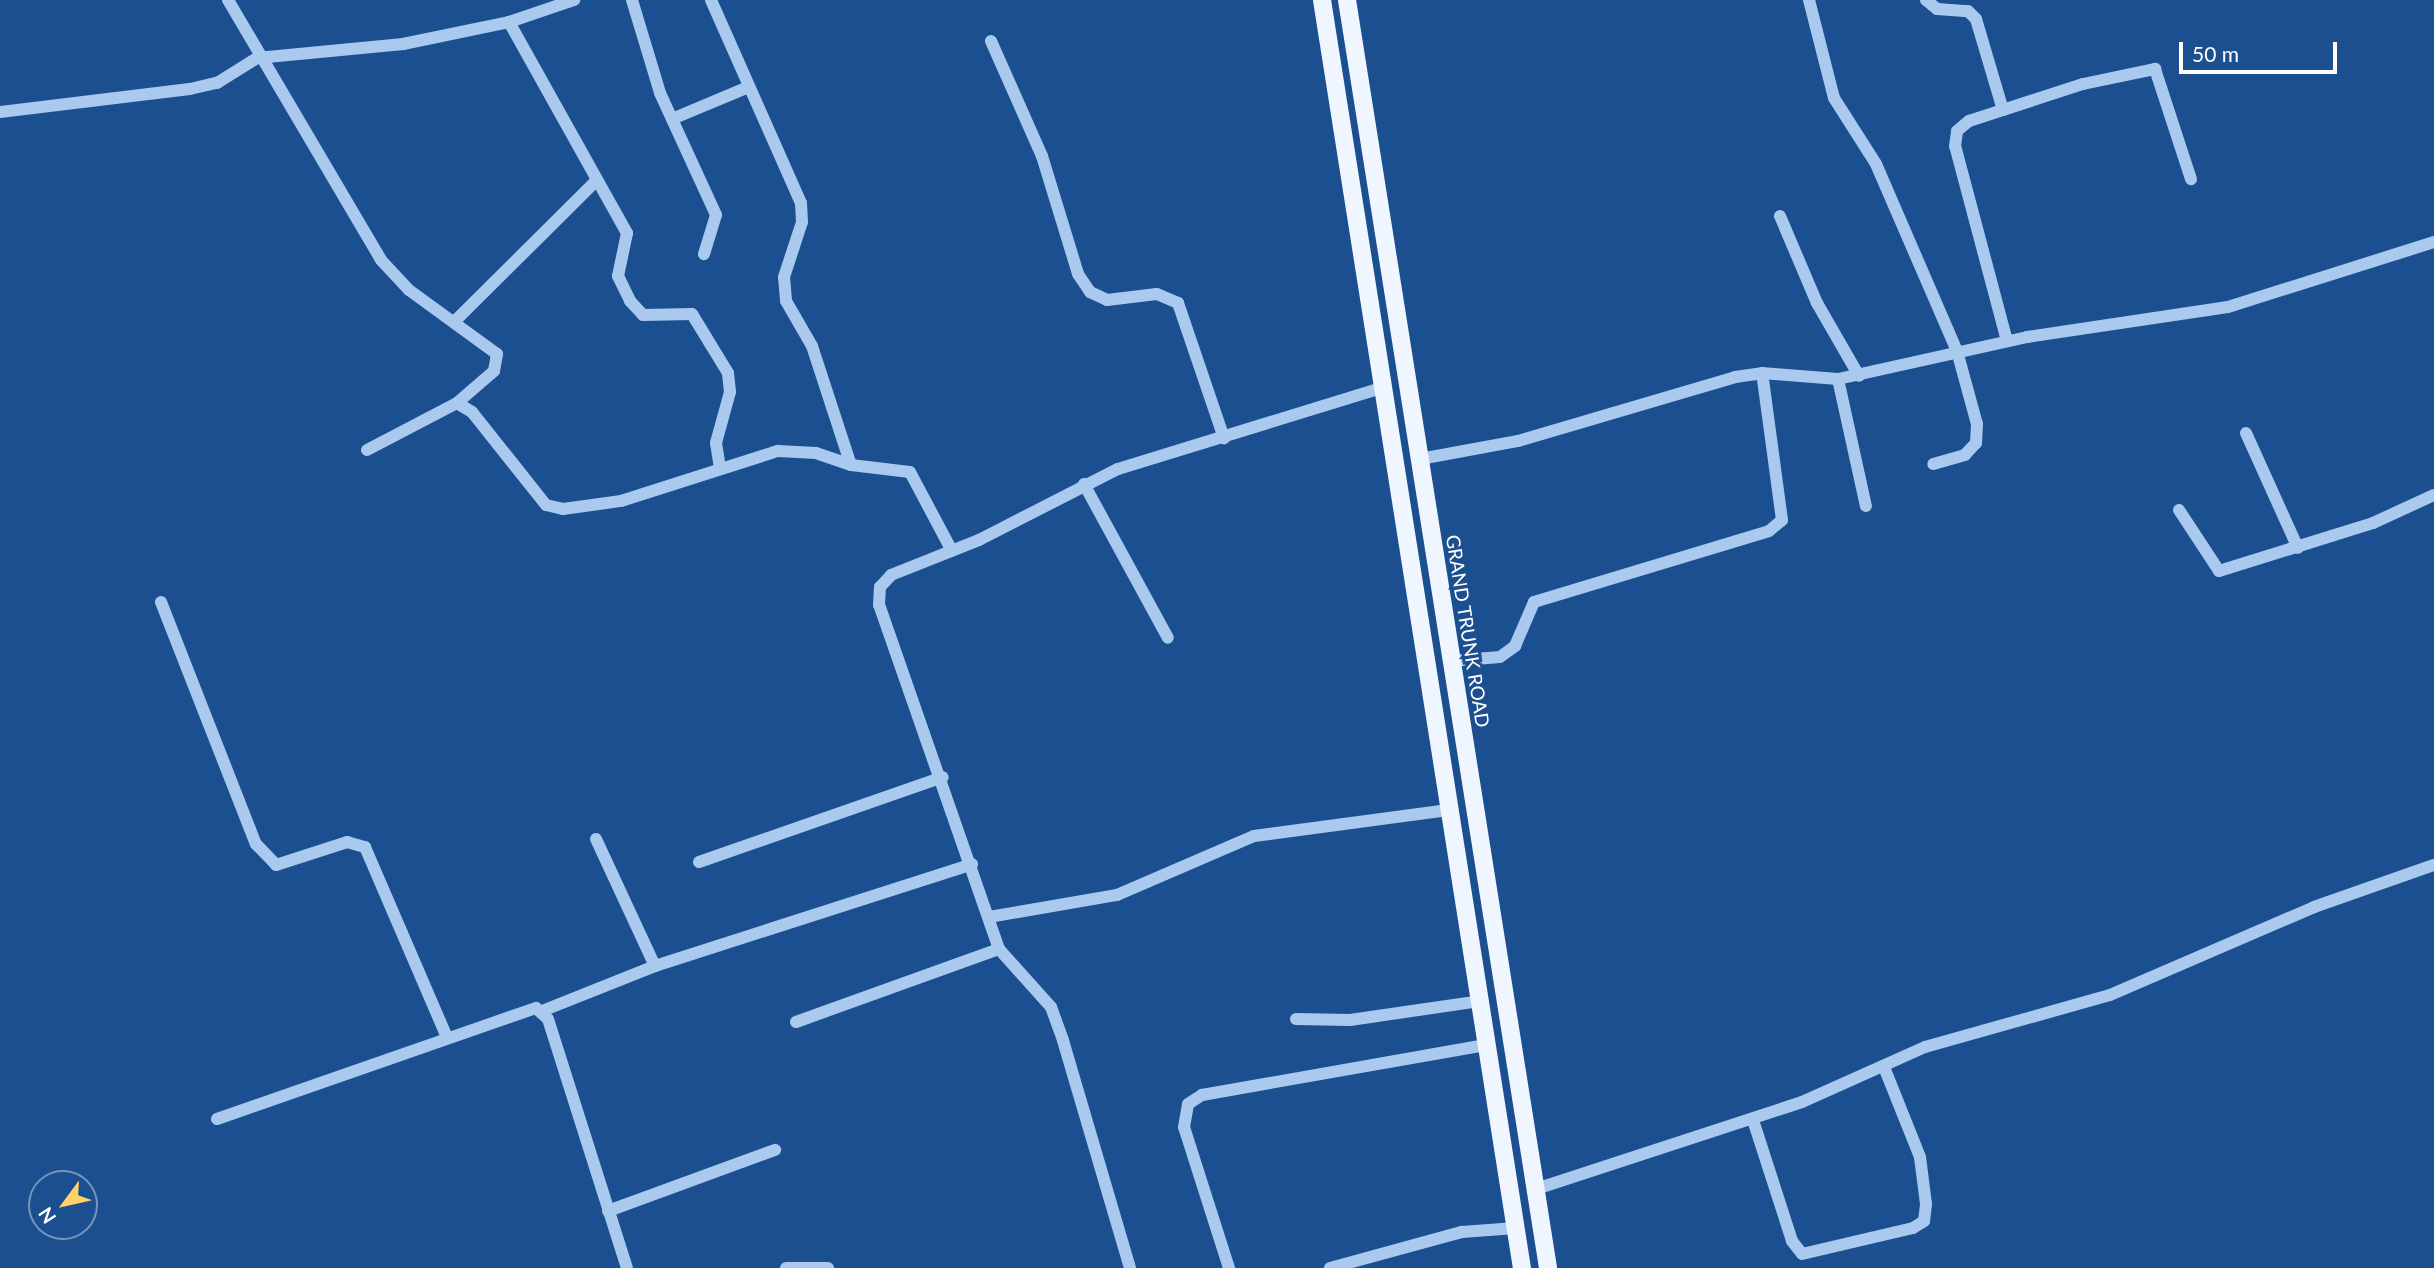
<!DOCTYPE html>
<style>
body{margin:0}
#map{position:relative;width:2434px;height:1268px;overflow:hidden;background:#1b4f8f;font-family:Lato,sans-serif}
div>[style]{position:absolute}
.minor>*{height:12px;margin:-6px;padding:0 6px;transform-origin:6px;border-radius:6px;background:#a9c9ee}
.major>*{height:18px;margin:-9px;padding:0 9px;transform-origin:9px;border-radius:9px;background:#f0f6ff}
span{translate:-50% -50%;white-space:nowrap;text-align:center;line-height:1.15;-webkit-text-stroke:6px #1b4f8f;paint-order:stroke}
.street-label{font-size:19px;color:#fff}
.north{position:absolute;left:28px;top:1170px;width:70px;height:70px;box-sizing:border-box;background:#1b4f8f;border:2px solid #7695bc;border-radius:50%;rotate:237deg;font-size:19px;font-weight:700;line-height:28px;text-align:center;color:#fff}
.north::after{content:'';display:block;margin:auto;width:24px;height:32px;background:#ffd166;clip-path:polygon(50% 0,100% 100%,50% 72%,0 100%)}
.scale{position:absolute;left:2179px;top:42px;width:158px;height:32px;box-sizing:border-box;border:4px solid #fff;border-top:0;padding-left:9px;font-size:21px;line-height:24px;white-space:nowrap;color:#fff;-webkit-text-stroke:5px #1b4f8f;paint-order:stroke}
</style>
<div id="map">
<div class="minor">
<i style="left:228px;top:0;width:302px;rotate:59.5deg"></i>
<i style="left:381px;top:260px;width:41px;rotate:47deg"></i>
<i style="left:409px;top:290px;width:109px;rotate:36deg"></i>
<i style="left:497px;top:354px;width:17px;rotate:100deg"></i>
<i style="left:494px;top:371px;width:49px;rotate:139.1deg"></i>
<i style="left:632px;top:0;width:97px;rotate:73.2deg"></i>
<i style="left:660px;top:93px;width:134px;rotate:65.3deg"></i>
<i style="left:716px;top:215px;width:41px;rotate:107.1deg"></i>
<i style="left:711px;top:0;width:222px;rotate:66.1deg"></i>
<i style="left:801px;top:203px;width:19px;rotate:87deg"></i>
<i style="left:802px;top:222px;width:58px;rotate:108.1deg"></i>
<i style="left:784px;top:277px;width:24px;rotate:85deg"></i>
<i style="left:786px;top:301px;width:52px;rotate:60deg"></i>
<i style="left:812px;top:346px;width:125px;rotate:71.9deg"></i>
<i style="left:851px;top:465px;width:59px;rotate:6.8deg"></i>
<i style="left:910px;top:472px;width:89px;rotate:62deg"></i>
<i style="left:1809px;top:0;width:101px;rotate:75.7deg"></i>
<i style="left:1834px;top:98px;width:78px;rotate:57.5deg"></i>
<i style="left:1876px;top:164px;width:204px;rotate:66.6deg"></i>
<i style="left:1957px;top:351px;width:76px;rotate:74.7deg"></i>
<i style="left:1977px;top:424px;width:19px;rotate:93deg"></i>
<i style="left:1976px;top:443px;width:16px;rotate:133deg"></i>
<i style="left:1965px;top:455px;width:33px;rotate:164deg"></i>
<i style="left:1926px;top:0;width:14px;rotate:39deg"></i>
<i style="left:1937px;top:9px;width:31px;rotate:4deg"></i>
<i style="left:1968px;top:11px;width:11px;rotate:45deg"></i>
<i style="left:1976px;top:19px;width:95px;rotate:73.5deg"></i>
<i style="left:509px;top:22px;width:242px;rotate:60.8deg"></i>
<i style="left:627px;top:233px;width:44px;rotate:101.8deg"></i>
<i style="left:618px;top:276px;width:28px;rotate:64deg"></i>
<i style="left:630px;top:301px;width:19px;rotate:47deg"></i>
<i style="left:643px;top:315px;width:49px;rotate:-1.2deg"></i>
<i style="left:692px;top:314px;width:69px;rotate:58.6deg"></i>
<i style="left:728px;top:373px;width:19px;rotate:84deg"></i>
<i style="left:730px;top:392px;width:53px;rotate:105.4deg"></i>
<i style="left:716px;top:443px;width:24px;rotate:81deg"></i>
<i style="left:991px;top:41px;width:126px;rotate:66.1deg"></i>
<i style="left:1042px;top:156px;width:123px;rotate:73deg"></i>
<i style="left:1078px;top:274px;width:22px;rotate:56deg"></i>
<i style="left:1090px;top:292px;width:19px;rotate:25deg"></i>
<i style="left:1107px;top:300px;width:50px;rotate:-6.8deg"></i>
<i style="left:1157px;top:294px;width:23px;rotate:23deg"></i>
<i style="left:1178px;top:303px;width:143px;rotate:71.2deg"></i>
<i style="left:0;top:112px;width:191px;rotate:-6.9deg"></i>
<i style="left:190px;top:89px;width:28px;rotate:-13deg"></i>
<i style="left:217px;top:83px;width:47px;rotate:-32deg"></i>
<i style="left:257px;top:58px;width:147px;rotate:-5.5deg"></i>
<i style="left:403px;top:44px;width:108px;rotate:-11.7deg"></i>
<i style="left:509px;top:22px;width:69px;rotate:-18.7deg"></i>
<i style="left:672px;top:119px;width:80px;rotate:-22.7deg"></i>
<i style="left:1780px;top:216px;width:95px;rotate:67deg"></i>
<i style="left:1817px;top:303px;width:84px;rotate:60.1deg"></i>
<i style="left:455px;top:321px;width:200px;rotate:-44.8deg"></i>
<i style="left:2007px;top:341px;width:202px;rotate:-104.9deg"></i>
<i style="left:1955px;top:146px;width:15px;rotate:-82deg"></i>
<i style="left:1957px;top:131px;width:16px;rotate:-40deg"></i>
<i style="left:1969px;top:121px;width:120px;rotate:-18deg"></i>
<i style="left:2083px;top:84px;width:74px;rotate:-11.8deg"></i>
<i style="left:2155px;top:69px;width:116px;rotate:71.9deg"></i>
<i style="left:1838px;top:379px;width:130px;rotate:77.6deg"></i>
<i style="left:2246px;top:433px;width:126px;rotate:65.7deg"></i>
<i style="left:367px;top:450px;width:102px;rotate:-27.6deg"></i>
<i style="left:457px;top:403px;width:17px;rotate:31deg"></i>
<i style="left:472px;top:412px;width:119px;rotate:51.5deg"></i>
<i style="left:546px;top:505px;width:17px;rotate:13deg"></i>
<i style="left:563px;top:509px;width:59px;rotate:-7.9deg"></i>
<i style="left:621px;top:501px;width:165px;rotate:-17.7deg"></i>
<i style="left:778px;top:451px;width:38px;rotate:3deg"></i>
<i style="left:816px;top:453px;width:37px;rotate:19deg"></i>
<i style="left:1420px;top:459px;width:100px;rotate:-10.4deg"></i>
<i style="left:1518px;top:441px;width:226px;rotate:-16.4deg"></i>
<i style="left:1735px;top:377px;width:27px;rotate:-8deg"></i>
<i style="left:1762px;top:373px;width:76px;rotate:4.5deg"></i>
<i style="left:1838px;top:379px;width:194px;rotate:-12.5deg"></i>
<i style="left:2027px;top:337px;width:203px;rotate:-8.5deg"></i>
<i style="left:2228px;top:307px;width:216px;rotate:-17.5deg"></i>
<i style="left:1084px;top:484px;width:175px;rotate:61.4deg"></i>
<i style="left:2179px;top:510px;width:73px;rotate:56.7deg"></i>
<i style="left:2219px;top:571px;width:161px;rotate:-17.3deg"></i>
<i style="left:2373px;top:523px;width:67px;rotate:-24.7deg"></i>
<i style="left:161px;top:602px;width:260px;rotate:68.6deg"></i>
<i style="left:256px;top:844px;width:29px;rotate:46deg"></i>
<i style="left:276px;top:865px;width:75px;rotate:-17.9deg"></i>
<i style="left:347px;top:842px;width:19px;rotate:16deg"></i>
<i style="left:365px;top:847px;width:207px;rotate:66.7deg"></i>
<i style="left:1451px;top:661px;width:49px;rotate:-4.7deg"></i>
<i style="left:1500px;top:657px;width:19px;rotate:-36deg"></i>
<i style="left:1515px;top:646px;width:48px;rotate:-66.6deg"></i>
<i style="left:1534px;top:602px;width:245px;rotate:-16.8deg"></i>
<i style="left:1769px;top:531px;width:17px;rotate:-40deg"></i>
<i style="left:1782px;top:520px;width:148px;rotate:-97.7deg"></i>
<i style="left:596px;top:839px;width:140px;rotate:65.1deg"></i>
<i style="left:699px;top:862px;width:258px;rotate:-19.2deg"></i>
<i style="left:989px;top:917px;width:130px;rotate:-9.8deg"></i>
<i style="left:1117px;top:895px;width:149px;rotate:-23.3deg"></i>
<i style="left:1254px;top:836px;width:198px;rotate:-7.6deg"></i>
<i style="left:542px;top:1011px;width:122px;rotate:-21.7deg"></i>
<i style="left:655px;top:966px;width:333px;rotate:-17.8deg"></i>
<i style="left:1296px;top:1019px;width:54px;rotate:1.1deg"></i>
<i style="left:1350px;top:1020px;width:131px;rotate:-8.3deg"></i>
<i style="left:796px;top:1022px;width:216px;rotate:-19.8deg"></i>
<i style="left:217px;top:1119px;width:338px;rotate:-19.2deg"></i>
<i style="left:536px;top:1008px;width:16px;rotate:43deg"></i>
<i style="left:548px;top:1019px;width:261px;rotate:72.4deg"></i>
<i style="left:1753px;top:1120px;width:127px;rotate:72.1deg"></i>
<i style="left:1792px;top:1241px;width:16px;rotate:52deg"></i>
<i style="left:1802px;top:1254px;width:114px;rotate:-13.2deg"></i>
<i style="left:1913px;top:1228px;width:13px;rotate:-32deg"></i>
<i style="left:1924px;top:1221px;width:17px;rotate:-83deg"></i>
<i style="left:1926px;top:1204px;width:47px;rotate:-97.3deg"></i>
<i style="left:1920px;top:1157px;width:97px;rotate:-111.8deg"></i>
<i style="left:1536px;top:1189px;width:280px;rotate:-18.1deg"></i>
<i style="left:1802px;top:1102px;width:135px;rotate:-24.1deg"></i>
<i style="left:1925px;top:1047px;width:192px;rotate:-15.7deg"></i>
<i style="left:2110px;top:995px;width:222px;rotate:-23.3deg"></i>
<i style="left:2314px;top:907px;width:127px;rotate:-19.3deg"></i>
<i style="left:608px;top:1211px;width:178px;rotate:-20.1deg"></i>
<i style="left:786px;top:1268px;width:42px"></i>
<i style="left:1130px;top:1268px;width:238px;rotate:-106.4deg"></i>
<i style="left:1063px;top:1040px;width:35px;rotate:-110deg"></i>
<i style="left:1051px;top:1007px;width:78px;rotate:-131.9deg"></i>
<i style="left:999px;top:949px;width:364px;rotate:-109.2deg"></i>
<i style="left:879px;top:605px;width:18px;rotate:-87deg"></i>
<i style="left:880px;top:587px;width:16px;rotate:-47deg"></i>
<i style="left:891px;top:575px;width:95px;rotate:-21.7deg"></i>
<i style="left:979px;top:540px;width:156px;rotate:-27.1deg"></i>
<i style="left:1118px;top:469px;width:278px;rotate:-17.1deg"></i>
<i style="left:1229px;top:1268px;width:148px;rotate:-107.7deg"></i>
<i style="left:1184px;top:1127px;width:23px;rotate:-80deg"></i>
<i style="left:1188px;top:1104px;width:17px;rotate:-33deg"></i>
<i style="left:1202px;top:1095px;width:288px;rotate:-10deg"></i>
<i style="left:1330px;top:1268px;width:137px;rotate:-15.3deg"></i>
<i style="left:1462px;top:1232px;width:54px;rotate:-4.2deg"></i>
</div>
<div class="major">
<i style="left:1322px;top:0;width:1284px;rotate:81.04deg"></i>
<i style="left:1347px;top:0;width:1284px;rotate:80.99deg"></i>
</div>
<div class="street-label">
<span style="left:1468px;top:631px;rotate:81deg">GRAND TRUNK ROAD</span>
</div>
<div class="north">N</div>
<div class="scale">50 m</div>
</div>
